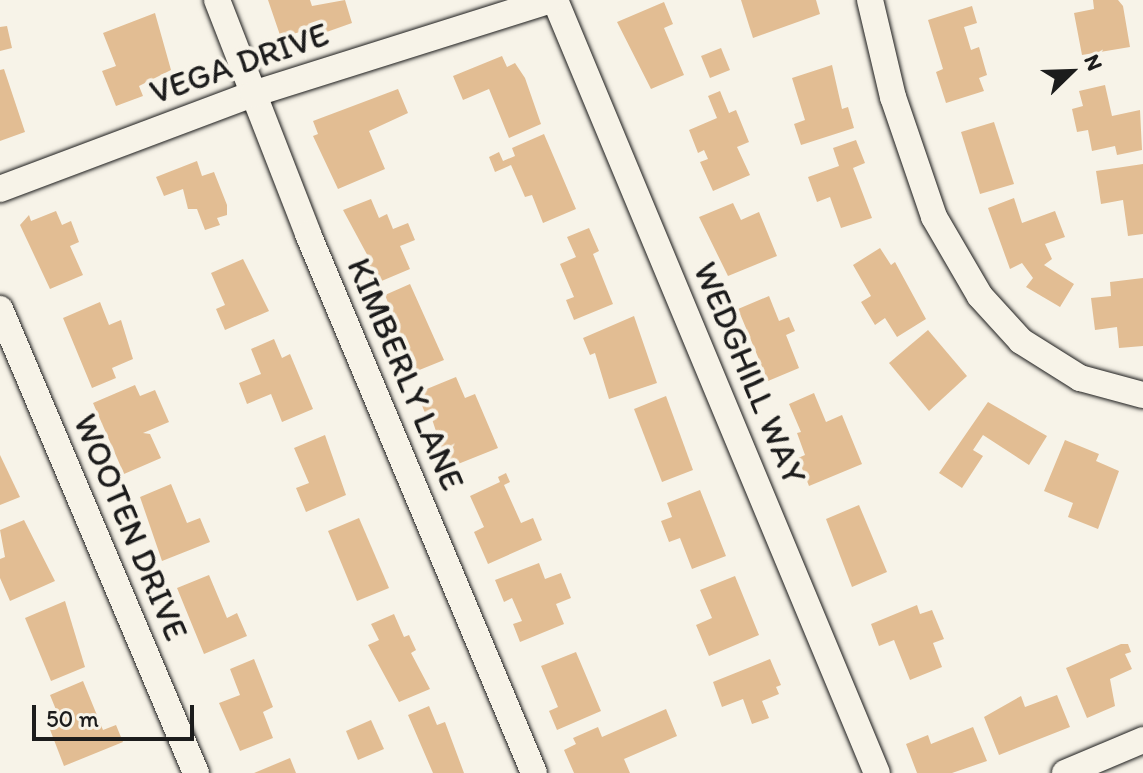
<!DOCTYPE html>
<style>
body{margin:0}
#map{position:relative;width:1143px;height:773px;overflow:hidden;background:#f7f3e8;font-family:Itim,sans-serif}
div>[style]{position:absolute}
.building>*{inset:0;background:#e2bd93}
.roads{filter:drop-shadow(0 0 2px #1c1c1c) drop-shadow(0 0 2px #1c1c1c)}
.minor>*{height:26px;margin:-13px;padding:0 13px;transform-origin:13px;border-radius:13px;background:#f7f3e8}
span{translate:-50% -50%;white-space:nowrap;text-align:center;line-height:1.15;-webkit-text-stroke:8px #f7f3e8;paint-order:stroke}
.street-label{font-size:34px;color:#1c1c1c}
.north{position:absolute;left:1031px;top:32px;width:80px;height:80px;-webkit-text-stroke:6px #f7f3e8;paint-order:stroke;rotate:67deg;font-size:22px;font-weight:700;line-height:32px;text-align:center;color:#1c1c1c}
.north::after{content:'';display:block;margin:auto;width:28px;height:36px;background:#1c1c1c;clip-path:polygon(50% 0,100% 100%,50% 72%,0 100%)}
.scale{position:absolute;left:32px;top:705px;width:162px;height:36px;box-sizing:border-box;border:4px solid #1c1c1c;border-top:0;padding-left:10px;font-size:24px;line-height:28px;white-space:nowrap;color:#1c1c1c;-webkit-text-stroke:6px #f7f3e8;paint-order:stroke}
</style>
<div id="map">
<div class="building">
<i style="clip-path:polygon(268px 0,310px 0,312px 6px,345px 0,352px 23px,321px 34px,318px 26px,281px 38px)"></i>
<i style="clip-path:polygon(741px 0,816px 0,820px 14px,753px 38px)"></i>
<i style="clip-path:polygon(1093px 0,1118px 0,1123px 6px,1130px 47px,1082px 55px,1074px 13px,1094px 9px)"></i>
<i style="clip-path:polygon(664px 2px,673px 24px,664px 28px,684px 75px,651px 89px,617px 22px)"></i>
<i style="clip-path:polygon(972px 6px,977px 23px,964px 27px,971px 50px,979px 47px,987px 75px,979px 78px,984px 91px,946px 103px,936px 72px,943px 69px,928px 20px)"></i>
<i style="clip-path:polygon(155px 13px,171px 70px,139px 86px,143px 96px,116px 106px,102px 71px,116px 66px,103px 33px)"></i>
<i style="clip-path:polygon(7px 26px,12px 48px,0 51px,0 27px)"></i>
<i style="clip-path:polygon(721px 48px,730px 70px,710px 78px,701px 56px)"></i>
<i style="clip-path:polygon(502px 56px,507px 67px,515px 63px,525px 78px,541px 124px,509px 138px,489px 89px,463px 100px,453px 76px)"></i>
<i style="clip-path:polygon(832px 65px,842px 109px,848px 107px,854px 128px,801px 145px,794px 124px,805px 120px,792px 78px)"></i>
<i style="clip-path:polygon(4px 69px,25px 132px,0 141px,0 70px)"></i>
<i style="clip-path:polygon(1105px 85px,1112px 116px,1140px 110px,1142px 150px,1117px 155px,1115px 146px,1092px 151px,1088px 130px,1077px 132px,1072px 109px,1083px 106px,1079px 91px)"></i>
<i style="clip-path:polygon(398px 89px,408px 113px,369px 131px,385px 169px,338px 189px,313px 136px,318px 134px,313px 121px)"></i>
<i style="clip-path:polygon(720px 91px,729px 113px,736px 110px,749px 142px,737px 147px,750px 175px,713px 191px,700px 162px,708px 159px,704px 150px,698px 153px,689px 130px,717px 118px,708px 96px)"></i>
<i style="clip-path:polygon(994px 122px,1014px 184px,980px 194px,961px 132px)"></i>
<i style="clip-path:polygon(544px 134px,576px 209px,543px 223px,532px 195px,525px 197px,511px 165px,495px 172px,489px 157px,499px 152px,503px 161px,515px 156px,512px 148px)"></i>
<i style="clip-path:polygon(856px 140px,865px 163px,853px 168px,872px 218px,841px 228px,830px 197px,817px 202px,808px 177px,839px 166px,833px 148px)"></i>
<i style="clip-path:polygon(197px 161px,202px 176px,214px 172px,227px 205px,227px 215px,217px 218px,220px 225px,205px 230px,197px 209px,188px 209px,183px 189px,164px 196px,156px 177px)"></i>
<i style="clip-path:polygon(1143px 164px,1143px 234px,1128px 236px,1123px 200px,1101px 204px,1096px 171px)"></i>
<i style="clip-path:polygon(1014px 198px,1022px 223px,1055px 211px,1065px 237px,1045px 244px,1052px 259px,1044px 265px,1074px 284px,1060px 307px,1026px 287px,1033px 278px,1022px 263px,1010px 269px,988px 208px)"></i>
<i style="clip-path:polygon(371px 199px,379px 218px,387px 214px,393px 229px,408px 223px,415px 240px,400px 246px,410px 269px,372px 285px,363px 263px,370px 260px,343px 210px)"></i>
<i style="clip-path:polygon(733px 203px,741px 220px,759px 212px,777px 256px,728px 276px,699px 217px)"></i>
<i style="clip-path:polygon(56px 211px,62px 225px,71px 221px,79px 242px,70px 246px,83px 275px,50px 289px,20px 225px,29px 215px,31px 221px)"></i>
<i style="clip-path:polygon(589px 228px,599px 251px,593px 254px,613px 304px,574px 320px,566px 300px,574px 297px,560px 264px,576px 257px,567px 237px)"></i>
<i style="clip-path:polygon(880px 248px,891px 265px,895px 262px,926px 319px,897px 337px,885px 318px,875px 325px,861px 302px,871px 296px,853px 265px)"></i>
<i style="clip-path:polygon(243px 259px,269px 311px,225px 330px,216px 309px,225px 305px,211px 273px)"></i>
<i style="clip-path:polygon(1143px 278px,1143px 346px,1119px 348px,1117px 327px,1095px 330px,1091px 298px,1111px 296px,1110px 282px)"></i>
<i style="clip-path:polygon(410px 284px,444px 360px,407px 375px,386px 322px,394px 318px,385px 295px)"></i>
<i style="clip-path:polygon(769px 296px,779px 321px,789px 317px,795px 331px,786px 335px,799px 368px,768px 381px,738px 309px)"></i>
<i style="clip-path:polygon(100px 302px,109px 325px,121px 320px,133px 359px,112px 368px,116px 378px,92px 388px,63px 318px)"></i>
<i style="clip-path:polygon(634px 316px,657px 383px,609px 399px,595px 353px,590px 355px,583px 338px)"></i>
<i style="clip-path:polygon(928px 330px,967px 376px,929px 411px,889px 363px)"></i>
<i style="clip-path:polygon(274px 339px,282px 358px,290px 354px,313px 409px,282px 422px,271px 394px,247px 404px,239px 383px,261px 374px,251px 349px)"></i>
<i style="clip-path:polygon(456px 377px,465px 398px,475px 394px,498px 448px,448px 468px,431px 416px,427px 418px,417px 393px)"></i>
<i style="clip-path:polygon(135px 385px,140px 396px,155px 390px,169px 422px,143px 433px,150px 434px,161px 458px,124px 474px,93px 403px)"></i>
<i style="clip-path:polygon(814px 393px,826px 422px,842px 415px,862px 464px,809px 486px,798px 458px,805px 455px,797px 433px,801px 432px,789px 404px)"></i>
<i style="clip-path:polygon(666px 396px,693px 470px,662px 482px,634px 409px)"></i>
<i style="clip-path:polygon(988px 402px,1047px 436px,1029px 465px,983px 435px,973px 450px,983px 456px,962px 488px,939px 473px)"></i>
<i style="clip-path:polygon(325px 435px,346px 495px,306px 512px,296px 488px,309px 483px,294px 448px)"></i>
<i style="clip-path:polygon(1065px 440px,1099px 454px,1096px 461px,1119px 471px,1098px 529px,1068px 517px,1073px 503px,1044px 491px)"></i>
<i style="clip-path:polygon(0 455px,20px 497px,0 505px)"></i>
<i style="clip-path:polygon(506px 473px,510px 482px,504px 485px,521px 523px,533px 518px,542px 540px,488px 564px,474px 532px,484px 527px,470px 496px,500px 482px,498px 477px)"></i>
<i style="clip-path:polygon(171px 484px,187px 523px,200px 518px,210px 542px,162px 561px,140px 497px)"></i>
<i style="clip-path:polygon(700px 490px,726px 556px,692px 569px,680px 538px,669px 542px,661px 521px,672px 517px,667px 503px)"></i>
<i style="clip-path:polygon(859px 505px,887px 572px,852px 587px,826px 519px)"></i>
<i style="clip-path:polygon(359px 518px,389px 588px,357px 601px,328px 531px)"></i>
<i style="clip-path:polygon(24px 520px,55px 581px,10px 601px,0 578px,0 559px,5px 557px,0 530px)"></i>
<i style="clip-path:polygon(539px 563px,545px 579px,561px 573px,571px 598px,556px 604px,564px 624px,520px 642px,513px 624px,522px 621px,512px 598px,504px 602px,495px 580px)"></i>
<i style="clip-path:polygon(209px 575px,227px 618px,237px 613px,247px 636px,204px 654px,177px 588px)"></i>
<i style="clip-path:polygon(735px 576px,759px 635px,709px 656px,696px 625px,712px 618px,700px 590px)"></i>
<i style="clip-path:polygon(65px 601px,85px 667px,51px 681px,25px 618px)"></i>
<i style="clip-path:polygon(917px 605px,920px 614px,932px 610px,944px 639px,933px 643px,942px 667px,910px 680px,894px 640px,879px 646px,871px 624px)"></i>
<i style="clip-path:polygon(394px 614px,404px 637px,409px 635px,416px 650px,411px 653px,430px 689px,399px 702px,368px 645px,379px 640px,371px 624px)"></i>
<i style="clip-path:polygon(1121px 644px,1128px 644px,1131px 652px,1125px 654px,1132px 669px,1110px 679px,1115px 706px,1087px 718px,1066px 668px)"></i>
<i style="clip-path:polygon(576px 652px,601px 711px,557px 730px,549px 711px,558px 707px,541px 666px)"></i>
<i style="clip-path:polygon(254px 659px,273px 707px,263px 712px,273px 738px,240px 751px,219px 703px,240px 695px,230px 669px)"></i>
<i style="clip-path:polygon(770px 659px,781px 685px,776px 687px,779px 694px,762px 701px,769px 718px,752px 724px,743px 699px,722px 707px,713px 682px)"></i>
<i style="clip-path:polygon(83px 681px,103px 730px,116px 725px,123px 742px,64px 766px,49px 727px,61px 722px,50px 695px)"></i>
<i style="clip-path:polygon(1057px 695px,1070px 727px,999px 755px,984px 717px,1021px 696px,1025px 707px)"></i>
<i style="clip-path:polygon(429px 706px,437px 725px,445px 722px,464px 773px,433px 773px,408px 715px)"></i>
<i style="clip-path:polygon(666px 709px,677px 736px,624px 759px,630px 773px,574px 773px,564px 750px,576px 744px,573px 738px,598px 727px,602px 737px)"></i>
<i style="clip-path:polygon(371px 720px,384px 749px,358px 760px,346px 731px)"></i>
<i style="clip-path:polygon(973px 727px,987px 761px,952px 773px,917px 773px,906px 744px,928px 735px,931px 744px)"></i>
<i style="clip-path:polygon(290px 758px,296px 773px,254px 773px)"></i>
</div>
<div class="roads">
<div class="minor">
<i style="left:217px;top:0;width:251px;rotate:68.7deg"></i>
<i style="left:308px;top:234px;width:584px;rotate:67.25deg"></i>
<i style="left:555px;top:0;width:837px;rotate:67.39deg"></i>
<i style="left:870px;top:0;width:100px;rotate:76.7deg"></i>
<i style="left:893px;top:97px;width:127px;rotate:71.1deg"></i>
<i style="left:934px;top:217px;width:91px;rotate:59.8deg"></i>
<i style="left:980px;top:296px;width:61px;rotate:47.7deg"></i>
<i style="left:1021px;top:341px;width:70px;rotate:32.1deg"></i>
<i style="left:1080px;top:378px;width:65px;rotate:15.1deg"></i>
<i style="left:0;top:189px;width:270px;rotate:-20.6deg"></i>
<i style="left:253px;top:94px;width:312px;rotate:-17.5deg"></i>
<i style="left:0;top:309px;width:504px;rotate:67.1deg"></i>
<i style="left:1065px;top:773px;width:85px;rotate:-22.9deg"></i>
</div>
</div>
<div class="street-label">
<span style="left:239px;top:63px;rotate:-19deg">VEGA DRIVE</span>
<span style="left:750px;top:373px;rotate:67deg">WEDGHILL WAY</span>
<span style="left:406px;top:374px;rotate:67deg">KIMBERLY LANE</span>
<span style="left:131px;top:527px;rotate:67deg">WOOTEN DRIVE</span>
</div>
<div class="north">N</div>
<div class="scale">50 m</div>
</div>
